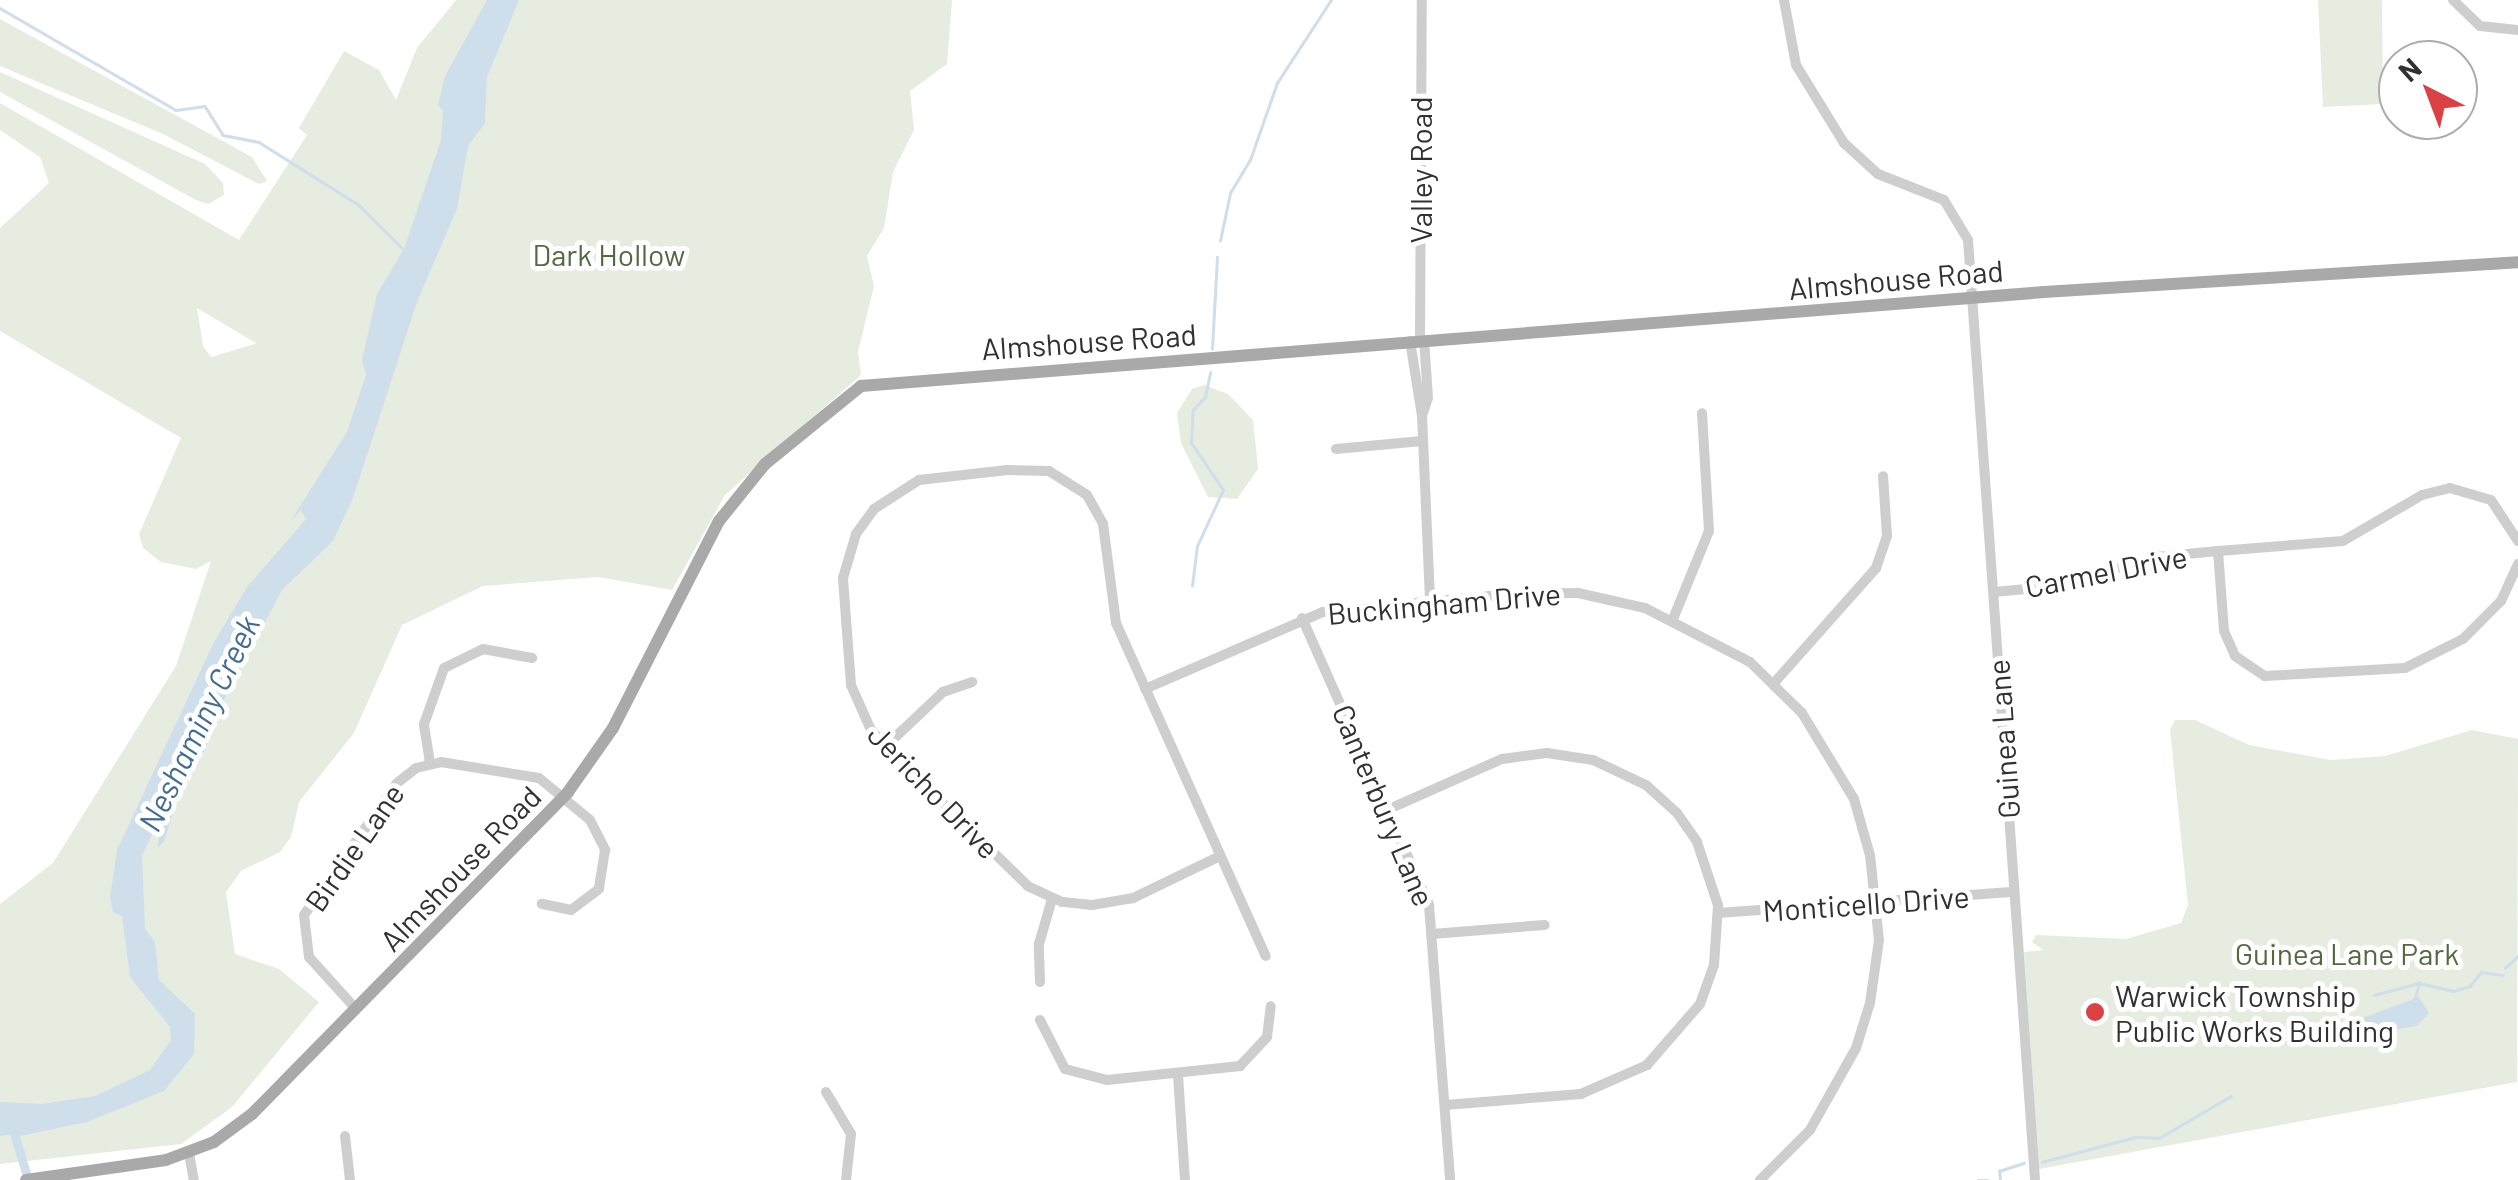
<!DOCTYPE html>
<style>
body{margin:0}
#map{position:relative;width:2518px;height:1180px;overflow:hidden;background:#fff;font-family:Barlow,sans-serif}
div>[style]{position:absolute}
.green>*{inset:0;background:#e6ede0}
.water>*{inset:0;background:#cedeeb}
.stream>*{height:2.5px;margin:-1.25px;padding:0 1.25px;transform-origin:1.25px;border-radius:1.25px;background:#cedeeb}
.minor>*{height:10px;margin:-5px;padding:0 5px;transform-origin:5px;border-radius:5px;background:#cecece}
.major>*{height:12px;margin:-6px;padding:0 6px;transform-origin:6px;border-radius:6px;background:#a9a9a9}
.dots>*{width:28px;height:28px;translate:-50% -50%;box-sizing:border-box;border:5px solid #fff;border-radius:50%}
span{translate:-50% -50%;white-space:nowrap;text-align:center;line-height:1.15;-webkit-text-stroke:10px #fff;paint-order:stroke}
.street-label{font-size:30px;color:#313131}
.park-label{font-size:30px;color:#526a40}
.poi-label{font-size:30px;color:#313131}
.left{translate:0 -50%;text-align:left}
.water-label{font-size:32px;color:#436d8f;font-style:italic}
.north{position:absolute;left:2378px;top:40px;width:100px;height:100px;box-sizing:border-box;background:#fff;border:2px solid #adadad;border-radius:50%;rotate:318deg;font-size:28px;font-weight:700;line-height:40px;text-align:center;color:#313131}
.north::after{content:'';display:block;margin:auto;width:35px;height:45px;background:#db4043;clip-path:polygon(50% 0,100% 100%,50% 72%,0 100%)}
</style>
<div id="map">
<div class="green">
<i style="clip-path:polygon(evenodd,456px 0,952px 0,947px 64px,910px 91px,914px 130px,893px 172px,884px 228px,867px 256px,874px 286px,858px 352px,861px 375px,725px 495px,672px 590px,598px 577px,483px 586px,402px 625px,354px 733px,299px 802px,291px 837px,280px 852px,241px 871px,226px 892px,235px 954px,279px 969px,319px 1002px,232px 1107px,181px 1144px,0 1164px,0 904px,53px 863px,176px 666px,211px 561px,196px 569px,161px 562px,143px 548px,139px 534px,181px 438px,0 331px,0 228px,49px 183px,40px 157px,0 130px,0 103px,239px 240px,307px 135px,299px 128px,344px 51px,379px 70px,396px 100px,417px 48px,456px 0,197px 308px,256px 343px,255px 344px,211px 357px,203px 346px,197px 308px)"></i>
<i style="clip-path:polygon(2318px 0,2382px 0,2383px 104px,2323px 107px)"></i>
<i style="clip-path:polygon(0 19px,252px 157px,267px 181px,259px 184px,163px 134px,0 66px)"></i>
<i style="clip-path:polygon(0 72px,205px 164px,223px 183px,224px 195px,208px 204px,196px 200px,0 92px)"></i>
<i style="clip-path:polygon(1204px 385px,1228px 394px,1253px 420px,1258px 469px,1237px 499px,1208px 497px,1181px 443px,1177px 413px,1192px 389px)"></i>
<i style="clip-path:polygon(2175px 720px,2195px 720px,2249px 745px,2331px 760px,2385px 756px,2472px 730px,2518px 739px,2517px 1082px,2039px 1169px,2024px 952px,2043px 950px,2032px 942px,2036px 935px,2126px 939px,2181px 923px,2188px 905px,2170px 730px)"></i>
</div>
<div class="water">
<i style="clip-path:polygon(487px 0,519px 0,487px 77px,485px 123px,468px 146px,457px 209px,417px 302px,353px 498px,333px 541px,282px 590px,215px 717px,205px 751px,189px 760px,164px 842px,158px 847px,161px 815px,142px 856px,145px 929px,155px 942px,159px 980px,195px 1014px,194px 1054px,164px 1091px,87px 1122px,20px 1136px,33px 1180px,24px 1180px,10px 1135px,0 1136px,0 1102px,42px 1104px,95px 1096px,150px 1070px,171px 1040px,170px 1027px,130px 977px,122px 916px,113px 912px,110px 897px,117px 850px,214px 642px,247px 587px,306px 519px,301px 510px,290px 522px,347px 432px,366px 375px,362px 360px,377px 294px,404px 249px,441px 140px,443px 111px,438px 105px,445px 76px)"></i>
<i style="clip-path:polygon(2419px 997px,2429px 1013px,2417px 1026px,2342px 1038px,2365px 1017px)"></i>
</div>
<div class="stream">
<i style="left:0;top:8px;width:203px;rotate:30.1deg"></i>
<i style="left:176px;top:110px;width:29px;rotate:-8deg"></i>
<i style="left:205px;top:106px;width:34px;rotate:58deg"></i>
<i style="left:223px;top:135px;width:37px;rotate:11deg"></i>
<i style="left:259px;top:142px;width:118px;rotate:32.2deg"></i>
<i style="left:359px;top:205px;width:64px;rotate:45deg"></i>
<i style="left:1220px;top:241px;width:49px;rotate:-78.2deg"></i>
<i style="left:1230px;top:193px;width:39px;rotate:-59deg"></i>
<i style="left:1250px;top:160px;width:82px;rotate:-70.7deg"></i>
<i style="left:1277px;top:83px;width:99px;rotate:-57deg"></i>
<i style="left:1212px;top:349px;width:92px;rotate:-86.9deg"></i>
<i style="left:1192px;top:586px;width:40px;rotate:-82.9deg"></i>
<i style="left:1197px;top:546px;width:62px;rotate:-65.1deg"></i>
<i style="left:1223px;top:490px;width:57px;rotate:-124.2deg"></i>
<i style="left:1191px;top:443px;width:33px;rotate:-87deg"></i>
<i style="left:1193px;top:410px;width:18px;rotate:-47deg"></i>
<i style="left:1205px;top:397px;width:25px;rotate:-78deg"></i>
<i style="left:2505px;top:968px;width:18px;rotate:-43deg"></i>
<i style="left:2374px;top:995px;width:47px;rotate:-14.9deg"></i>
<i style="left:2419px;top:983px;width:35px;rotate:13deg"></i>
<i style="left:2453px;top:991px;width:18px;rotate:-16deg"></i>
<i style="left:2470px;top:986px;width:18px;rotate:-52deg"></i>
<i style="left:2481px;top:972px;width:22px;rotate:8deg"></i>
<i style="left:2415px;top:998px;width:16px;rotate:-75deg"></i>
<i style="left:2286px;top:1042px;width:57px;rotate:-4deg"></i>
<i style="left:2042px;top:1162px;width:96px;rotate:-15deg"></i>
<i style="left:2135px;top:1137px;width:24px;rotate:2deg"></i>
<i style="left:2159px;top:1138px;width:83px;rotate:-30.3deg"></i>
<i style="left:1978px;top:1180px;width:10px"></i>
<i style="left:2000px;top:1180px;width:9px;rotate:-96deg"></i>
<i style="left:1999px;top:1171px;width:26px;rotate:-18deg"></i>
</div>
<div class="minor">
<i style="left:1784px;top:0;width:66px;rotate:79.5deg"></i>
<i style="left:1796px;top:65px;width:92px;rotate:58.4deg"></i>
<i style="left:1844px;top:143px;width:46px;rotate:42.4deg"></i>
<i style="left:1878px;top:174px;width:71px;rotate:21.5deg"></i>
<i style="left:1944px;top:200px;width:47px;rotate:59deg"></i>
<i style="left:1968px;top:240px;width:942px;rotate:85.92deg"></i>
<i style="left:2453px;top:0;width:37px;rotate:44deg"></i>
<i style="left:2480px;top:26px;width:38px;rotate:6deg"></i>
<i style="left:1410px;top:341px;width:76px;rotate:80.9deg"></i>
<i style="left:1422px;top:416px;width:183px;rotate:87.5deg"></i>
<i style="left:1420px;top:341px;width:341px;rotate:-89.7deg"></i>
<i style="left:1422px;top:416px;width:19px;rotate:-72deg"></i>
<i style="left:1428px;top:398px;width:58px;rotate:-93.9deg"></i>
<i style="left:1336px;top:449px;width:86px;rotate:-5.3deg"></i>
<i style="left:2518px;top:541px;width:49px;rotate:-123.4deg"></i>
<i style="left:2491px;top:500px;width:43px;rotate:-163.7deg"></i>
<i style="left:2450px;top:488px;width:29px;rotate:166deg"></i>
<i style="left:2422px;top:495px;width:91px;rotate:149.8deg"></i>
<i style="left:2343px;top:541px;width:125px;rotate:175.4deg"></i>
<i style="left:2218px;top:551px;width:80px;rotate:85.7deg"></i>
<i style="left:2224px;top:631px;width:27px;rotate:66deg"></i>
<i style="left:2235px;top:656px;width:36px;rotate:34deg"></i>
<i style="left:2265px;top:676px;width:140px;rotate:-3.3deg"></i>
<i style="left:2405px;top:668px;width:65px;rotate:-26.6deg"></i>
<i style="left:2463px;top:639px;width:54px;rotate:-45deg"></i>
<i style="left:2501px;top:601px;width:41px;rotate:-65.3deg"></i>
<i style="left:1994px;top:592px;width:64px;rotate:-5.4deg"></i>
<i style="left:2058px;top:586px;width:102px;rotate:-16.5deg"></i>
<i style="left:2156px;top:557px;width:62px;rotate:-5.5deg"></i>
<i style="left:1302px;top:618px;width:314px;rotate:66.1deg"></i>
<i style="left:1429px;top:905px;width:276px;rotate:85.6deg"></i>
<i style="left:1673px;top:619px;width:95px;rotate:-67.8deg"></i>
<i style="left:1709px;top:531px;width:118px;rotate:-93.4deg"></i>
<i style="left:1774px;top:683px;width:154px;rotate:-48.4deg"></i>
<i style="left:1876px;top:568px;width:34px;rotate:-71deg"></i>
<i style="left:1887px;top:536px;width:60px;rotate:-93.8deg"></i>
<i style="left:1145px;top:689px;width:194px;rotate:-23.4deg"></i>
<i style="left:1323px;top:612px;width:188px;rotate:-5.5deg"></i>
<i style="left:1510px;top:594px;width:68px;rotate:-0.8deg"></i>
<i style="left:1578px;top:593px;width:69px;rotate:12.6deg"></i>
<i style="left:1645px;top:608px;width:118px;rotate:27.2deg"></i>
<i style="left:1750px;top:662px;width:73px;rotate:44.4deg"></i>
<i style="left:1802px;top:713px;width:100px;rotate:58.8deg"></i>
<i style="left:1854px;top:799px;width:58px;rotate:74.1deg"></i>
<i style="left:1870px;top:855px;width:85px;rotate:84deg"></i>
<i style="left:1879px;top:940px;width:64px;rotate:98.1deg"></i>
<i style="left:1870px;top:1003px;width:47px;rotate:107.3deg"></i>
<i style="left:1856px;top:1048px;width:94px;rotate:119.3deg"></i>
<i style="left:1810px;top:1130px;width:71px;rotate:135deg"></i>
<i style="left:886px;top:746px;width:79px;rotate:-43.5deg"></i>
<i style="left:943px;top:692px;width:31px;rotate:-19deg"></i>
<i style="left:430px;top:763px;width:39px;rotate:-99deg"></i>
<i style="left:424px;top:724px;width:59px;rotate:-70.3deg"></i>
<i style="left:444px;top:668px;width:43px;rotate:-26deg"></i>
<i style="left:483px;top:649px;width:50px;rotate:10.4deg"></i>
<i style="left:1389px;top:809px;width:124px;rotate:-23.9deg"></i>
<i style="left:1502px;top:759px;width:45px;rotate:-7.6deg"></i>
<i style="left:1547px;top:753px;width:47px;rotate:8.7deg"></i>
<i style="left:1593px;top:760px;width:59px;rotate:25.3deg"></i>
<i style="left:1646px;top:785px;width:42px;rotate:42.1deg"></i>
<i style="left:1677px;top:813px;width:35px;rotate:55deg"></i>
<i style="left:1697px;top:842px;width:66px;rotate:71.6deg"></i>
<i style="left:1718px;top:905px;width:60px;rotate:93.8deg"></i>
<i style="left:1714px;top:965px;width:41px;rotate:109.7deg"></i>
<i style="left:1700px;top:1004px;width:81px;rotate:131deg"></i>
<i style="left:1647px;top:1065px;width:72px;rotate:156.3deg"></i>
<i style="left:1581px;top:1094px;width:136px;rotate:175.4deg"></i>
<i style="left:1220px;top:856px;width:97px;rotate:154.2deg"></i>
<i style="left:1133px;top:898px;width:42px;rotate:170.3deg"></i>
<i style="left:1092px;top:905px;width:30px;rotate:-174deg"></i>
<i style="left:1062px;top:902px;width:38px;rotate:-155deg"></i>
<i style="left:1028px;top:886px;width:151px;rotate:-135.8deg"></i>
<i style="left:920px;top:781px;width:71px;rotate:-133.9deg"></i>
<i style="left:871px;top:730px;width:49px;rotate:-114deg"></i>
<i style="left:851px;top:685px;width:107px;rotate:-94.3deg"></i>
<i style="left:843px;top:578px;width:46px;rotate:-73.5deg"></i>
<i style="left:856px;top:534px;width:31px;rotate:-54deg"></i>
<i style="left:874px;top:509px;width:54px;rotate:-32.8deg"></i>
<i style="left:919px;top:480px;width:89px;rotate:-6.5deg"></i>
<i style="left:1007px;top:470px;width:42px;rotate:1.4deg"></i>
<i style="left:1049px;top:471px;width:45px;rotate:32.3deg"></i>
<i style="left:1087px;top:495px;width:33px;rotate:61deg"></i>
<i style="left:1103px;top:524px;width:100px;rotate:82.5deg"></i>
<i style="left:1116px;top:623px;width:365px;rotate:65.8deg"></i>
<i style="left:1718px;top:913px;width:297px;rotate:-4.1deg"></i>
<i style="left:1432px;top:934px;width:113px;rotate:-4.6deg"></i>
<i style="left:1040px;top:982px;width:38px;rotate:-92deg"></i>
<i style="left:1039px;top:944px;width:47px;rotate:-73.9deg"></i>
<i style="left:356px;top:1009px;width:70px;rotate:-132.1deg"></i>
<i style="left:309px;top:957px;width:42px;rotate:-96.8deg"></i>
<i style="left:304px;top:915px;width:161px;rotate:-54.8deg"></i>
<i style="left:397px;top:783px;width:24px;rotate:-38deg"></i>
<i style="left:416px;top:768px;width:26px;rotate:-13deg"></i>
<i style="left:441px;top:762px;width:99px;rotate:9.3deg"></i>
<i style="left:539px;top:778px;width:66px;rotate:39.5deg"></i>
<i style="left:590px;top:820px;width:34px;rotate:63deg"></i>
<i style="left:605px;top:850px;width:39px;rotate:99deg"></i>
<i style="left:599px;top:889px;width:35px;rotate:143deg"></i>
<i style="left:571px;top:910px;width:30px;rotate:-168deg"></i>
<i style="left:1040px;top:1020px;width:55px;rotate:63deg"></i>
<i style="left:1065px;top:1069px;width:43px;rotate:14.7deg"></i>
<i style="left:1107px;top:1080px;width:134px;rotate:-6deg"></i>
<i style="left:1240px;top:1066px;width:40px;rotate:-47deg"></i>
<i style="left:1267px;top:1037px;width:31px;rotate:-83deg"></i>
<i style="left:1178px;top:1075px;width:105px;rotate:86.2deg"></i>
<i style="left:826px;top:1092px;width:49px;rotate:59.2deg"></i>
<i style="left:851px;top:1134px;width:46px;rotate:96.2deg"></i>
<i style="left:345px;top:1136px;width:44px;rotate:83.5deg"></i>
<i style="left:189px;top:1153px;width:27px;rotate:80deg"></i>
</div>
<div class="major">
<i style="left:26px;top:1180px;width:141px;rotate:-8.1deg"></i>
<i style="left:166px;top:1160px;width:51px;rotate:-20.6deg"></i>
<i style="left:214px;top:1142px;width:47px;rotate:-36.4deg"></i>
<i style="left:252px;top:1114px;width:451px;rotate:-45.5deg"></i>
<i style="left:568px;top:792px;width:78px;rotate:-54.9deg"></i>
<i style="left:613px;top:728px;width:233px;rotate:-62.9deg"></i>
<i style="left:719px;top:521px;width:73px;rotate:-51.1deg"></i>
<i style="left:765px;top:464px;width:124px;rotate:-39.1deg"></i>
<i style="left:861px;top:386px;width:1187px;rotate:-4.54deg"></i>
<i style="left:2044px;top:292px;width:475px;rotate:-3.6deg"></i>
</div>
<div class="dots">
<i style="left:2095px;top:1012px;background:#db4043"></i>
</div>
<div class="street-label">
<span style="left:1420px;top:170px;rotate:-90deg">Valley Road</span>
<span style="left:1896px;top:279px;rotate:-5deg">Almshouse Road</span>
<span style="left:1089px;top:341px;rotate:-4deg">Almshouse Road</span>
<span style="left:2106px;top:571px;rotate:-11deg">Carmel Drive</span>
<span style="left:1444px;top:603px;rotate:-5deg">Buckingham Drive</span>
<span style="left:2003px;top:739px;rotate:-94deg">Guinea Lane</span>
<span style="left:934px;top:791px;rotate:46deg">Jericho Drive</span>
<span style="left:1384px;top:805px;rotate:67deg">Canterbury Lane</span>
<span style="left:354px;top:847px;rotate:-55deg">Birdie Lane</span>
<span style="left:460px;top:868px;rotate:-46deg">Almshouse Road</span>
<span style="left:1866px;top:903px;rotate:-4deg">Monticello Drive</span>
</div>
<div class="park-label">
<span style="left:609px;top:254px">Dark Hollow</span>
<span style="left:2347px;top:953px">Guinea Lane Park</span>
</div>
<div class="poi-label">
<span class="left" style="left:2115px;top:1012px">Warwick Township<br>Public Works Building</span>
</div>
<div class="water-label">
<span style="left:198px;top:723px;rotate:-64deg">Neshaminy Creek</span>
</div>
<div class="north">N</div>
</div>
